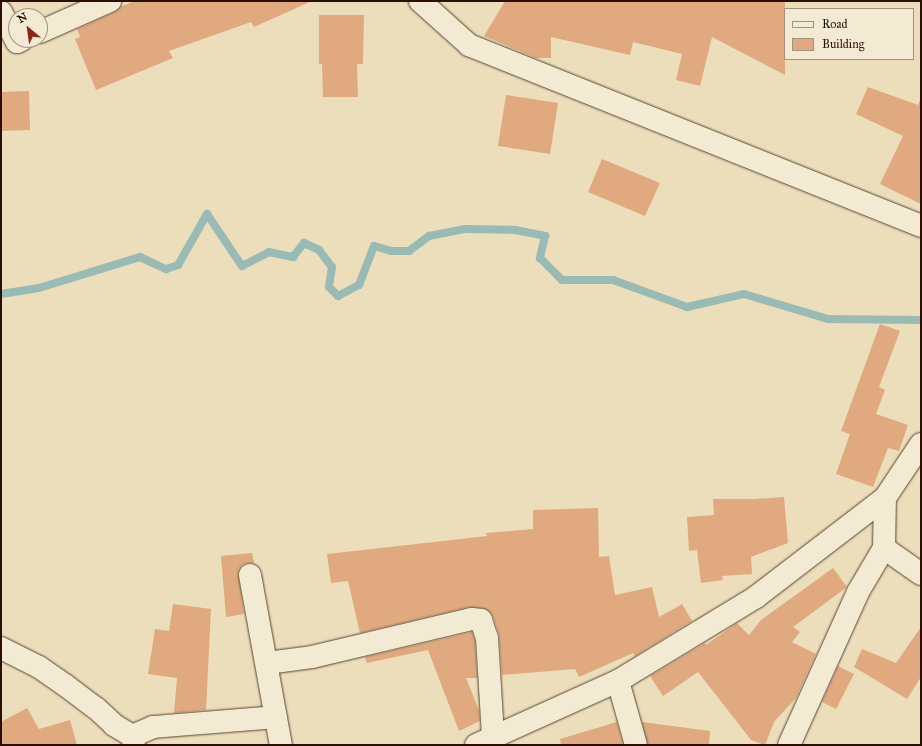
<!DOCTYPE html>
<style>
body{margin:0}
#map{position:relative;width:922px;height:746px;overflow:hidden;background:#ecdebb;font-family:"IM FELL Great Primer",serif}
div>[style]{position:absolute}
.stream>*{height:8px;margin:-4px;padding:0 4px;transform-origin:4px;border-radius:4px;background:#99bbb5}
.building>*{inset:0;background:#e0a980}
.roads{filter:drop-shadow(0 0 1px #5a4330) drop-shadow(0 0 1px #5a4330)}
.minor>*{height:22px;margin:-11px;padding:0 11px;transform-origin:11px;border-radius:11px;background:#f3ead3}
.tertiary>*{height:22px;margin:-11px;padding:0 11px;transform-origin:11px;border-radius:11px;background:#f3ead3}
span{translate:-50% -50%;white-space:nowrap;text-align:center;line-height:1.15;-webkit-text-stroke:3px #f3ead3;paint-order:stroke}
.frame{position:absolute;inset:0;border:2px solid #2a0f02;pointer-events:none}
.legend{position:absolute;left:784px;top:8px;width:130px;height:52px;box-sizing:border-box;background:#f3ead3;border:1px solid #a3927f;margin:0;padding:5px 7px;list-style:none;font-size:12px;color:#2a0f02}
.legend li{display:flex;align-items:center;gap:8px;height:20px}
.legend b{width:20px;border:1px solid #a3927f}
.north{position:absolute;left:8px;top:8px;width:40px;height:40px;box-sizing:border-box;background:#f3ead3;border:1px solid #a3927f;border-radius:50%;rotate:331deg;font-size:11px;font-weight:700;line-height:16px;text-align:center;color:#2a0f02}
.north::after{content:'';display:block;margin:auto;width:14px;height:18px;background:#8f2418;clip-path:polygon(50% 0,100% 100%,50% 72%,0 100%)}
</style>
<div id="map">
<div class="stream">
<i style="left:1px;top:294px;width:38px;rotate:-9deg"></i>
<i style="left:39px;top:288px;width:106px;rotate:-17.1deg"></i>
<i style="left:140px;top:257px;width:29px;rotate:25deg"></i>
<i style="left:166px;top:269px;width:13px;rotate:-18deg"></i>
<i style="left:178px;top:265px;width:59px;rotate:-60.4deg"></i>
<i style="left:207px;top:214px;width:63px;rotate:56.1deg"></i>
<i style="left:242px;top:266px;width:30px;rotate:-27deg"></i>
<i style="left:269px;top:252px;width:25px;rotate:12deg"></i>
<i style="left:293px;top:257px;width:18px;rotate:-52deg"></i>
<i style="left:304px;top:243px;width:17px;rotate:25deg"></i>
<i style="left:319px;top:250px;width:21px;rotate:53deg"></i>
<i style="left:332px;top:267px;width:20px;rotate:99deg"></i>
<i style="left:329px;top:287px;width:13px;rotate:45deg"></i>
<i style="left:338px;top:296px;width:24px;rotate:-28deg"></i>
<i style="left:359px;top:285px;width:42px;rotate:-69deg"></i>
<i style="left:374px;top:246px;width:18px;rotate:16deg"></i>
<i style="left:391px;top:251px;width:18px"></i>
<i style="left:409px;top:251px;width:25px;rotate:-37deg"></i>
<i style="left:429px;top:236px;width:37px;rotate:-11deg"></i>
<i style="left:465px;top:229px;width:50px;rotate:1.1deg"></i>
<i style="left:515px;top:230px;width:31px;rotate:11deg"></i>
<i style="left:545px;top:236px;width:23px;rotate:103deg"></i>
<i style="left:540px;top:258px;width:31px;rotate:45deg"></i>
<i style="left:562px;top:280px;width:51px"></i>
<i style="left:613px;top:280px;width:79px;rotate:20deg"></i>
<i style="left:687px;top:307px;width:58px;rotate:-12.8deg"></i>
<i style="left:744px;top:294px;width:88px;rotate:16.6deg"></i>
<i style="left:828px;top:319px;width:93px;rotate:0.6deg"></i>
</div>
<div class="building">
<i style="clip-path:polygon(135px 1px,312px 1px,254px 27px,251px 22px,169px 51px,173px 58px,96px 90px,75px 39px,80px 37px,77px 29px,115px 12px,120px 7px)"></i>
<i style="clip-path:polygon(505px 1px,785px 1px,785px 75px,712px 37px,700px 86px,676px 80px,682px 54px,633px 42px,630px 55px,551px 37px,551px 58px,536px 58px,484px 36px)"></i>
<i style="clip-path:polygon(319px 15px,364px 15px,363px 64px,357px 64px,358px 97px,323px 97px,322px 64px,319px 64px)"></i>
<i style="clip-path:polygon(868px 87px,918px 105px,921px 98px,921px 204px,880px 184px,903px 136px,856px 114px)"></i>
<i style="clip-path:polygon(29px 91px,30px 130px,1px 131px,1px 92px)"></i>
<i style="clip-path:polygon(506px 95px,558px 103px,550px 154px,498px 146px)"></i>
<i style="clip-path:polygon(602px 159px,660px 183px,645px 216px,588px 192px)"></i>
<i style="clip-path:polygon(880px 324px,900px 331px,879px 387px,885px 390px,876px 414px,908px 425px,899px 451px,888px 448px,873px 487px,836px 474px,850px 434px,841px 431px)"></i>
<i style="clip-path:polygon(784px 497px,788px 543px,751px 557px,752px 574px,722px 576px,723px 580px,701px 583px,697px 550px,689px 551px,687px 517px,714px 515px,713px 499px,754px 499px)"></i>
<i style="clip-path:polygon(598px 508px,599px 557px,609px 556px,615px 595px,652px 587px,659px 617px,682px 604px,692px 621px,635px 656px,633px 653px,579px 677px,575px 669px,502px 675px,499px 634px,493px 616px,488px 610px,482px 608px,469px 607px,360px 633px,348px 581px,331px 583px,327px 554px,443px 541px,487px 536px,486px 533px,533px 529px,533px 510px)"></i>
<i style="clip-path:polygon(252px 553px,254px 563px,247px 563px,242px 565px,238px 571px,244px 614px,226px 617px,221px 556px)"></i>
<i style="clip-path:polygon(833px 568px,847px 587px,793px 627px,800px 632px,792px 642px,816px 654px,796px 698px,774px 722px,765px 745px,751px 740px,698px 672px,663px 696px,650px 676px,705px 643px,706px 645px,737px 623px,749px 635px,761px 620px)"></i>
<i style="clip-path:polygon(173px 604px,211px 609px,206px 710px,174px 713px,177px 678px,148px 674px,155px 629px,169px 631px)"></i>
<i style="clip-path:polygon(921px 627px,921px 677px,907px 699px,854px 667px,862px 649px,896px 663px)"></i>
<i style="clip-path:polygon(472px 632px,475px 640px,477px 678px,466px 678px,479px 710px,480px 721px,459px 731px,428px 650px,367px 663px,365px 657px)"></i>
<i style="clip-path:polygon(838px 666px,854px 674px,836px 709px,822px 702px)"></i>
<i style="clip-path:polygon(27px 708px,39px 729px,70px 720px,77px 745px,1px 745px,1px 722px)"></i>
<i style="clip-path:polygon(617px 722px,623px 745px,561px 745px,560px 739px)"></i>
<i style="clip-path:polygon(642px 722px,710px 731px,709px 745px,648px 745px)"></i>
</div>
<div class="roads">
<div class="minor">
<i style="left:420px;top:1px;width:66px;rotate:41.9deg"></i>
<i style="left:469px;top:45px;width:487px;rotate:21.8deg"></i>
<i style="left:1px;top:12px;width:34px;rotate:62deg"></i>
<i style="left:17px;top:42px;width:5px;rotate:-22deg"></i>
<i style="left:40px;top:32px;width:77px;rotate:-23.9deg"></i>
<i style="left:884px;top:548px;width:45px;rotate:35.1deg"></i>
<i style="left:250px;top:575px;width:173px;rotate:79.7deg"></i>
<i style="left:1px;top:648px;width:42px;rotate:26.6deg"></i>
<i style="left:39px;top:667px;width:32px;rotate:35deg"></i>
<i style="left:65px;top:685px;width:39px;rotate:37deg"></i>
<i style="left:96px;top:708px;width:25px;rotate:43deg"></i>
<i style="left:114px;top:725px;width:21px;rotate:31deg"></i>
<i style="left:132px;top:736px;width:9px;rotate:77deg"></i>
<i style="left:267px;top:663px;width:45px;rotate:-7.6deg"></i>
<i style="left:312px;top:657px;width:164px;rotate:-13.4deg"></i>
<i style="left:472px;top:619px;width:9px;rotate:6deg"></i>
<i style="left:481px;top:620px;width:19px;rotate:72deg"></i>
<i style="left:487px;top:638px;width:99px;rotate:86.5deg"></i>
<i style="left:618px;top:681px;width:66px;rotate:74.3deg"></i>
<i style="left:132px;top:736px;width:23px;rotate:-23deg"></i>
<i style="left:153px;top:727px;width:123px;rotate:-4.6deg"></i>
<i style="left:789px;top:745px;width:168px;rotate:-65.7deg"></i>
<i style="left:858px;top:592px;width:51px;rotate:-59.4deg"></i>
<i style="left:884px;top:548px;width:50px;rotate:-88.9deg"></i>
</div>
<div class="tertiary">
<i style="left:476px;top:745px;width:156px;rotate:-24.3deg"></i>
<i style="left:618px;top:681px;width:162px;rotate:-31.3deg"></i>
<i style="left:756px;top:597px;width:163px;rotate:-37.5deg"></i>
<i style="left:885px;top:498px;width:65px;rotate:-56.3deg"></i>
</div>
</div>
<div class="frame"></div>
<ul class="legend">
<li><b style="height:5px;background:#f3ead3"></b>Road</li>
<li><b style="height:11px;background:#e0a980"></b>Building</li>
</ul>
<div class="north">N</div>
</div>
